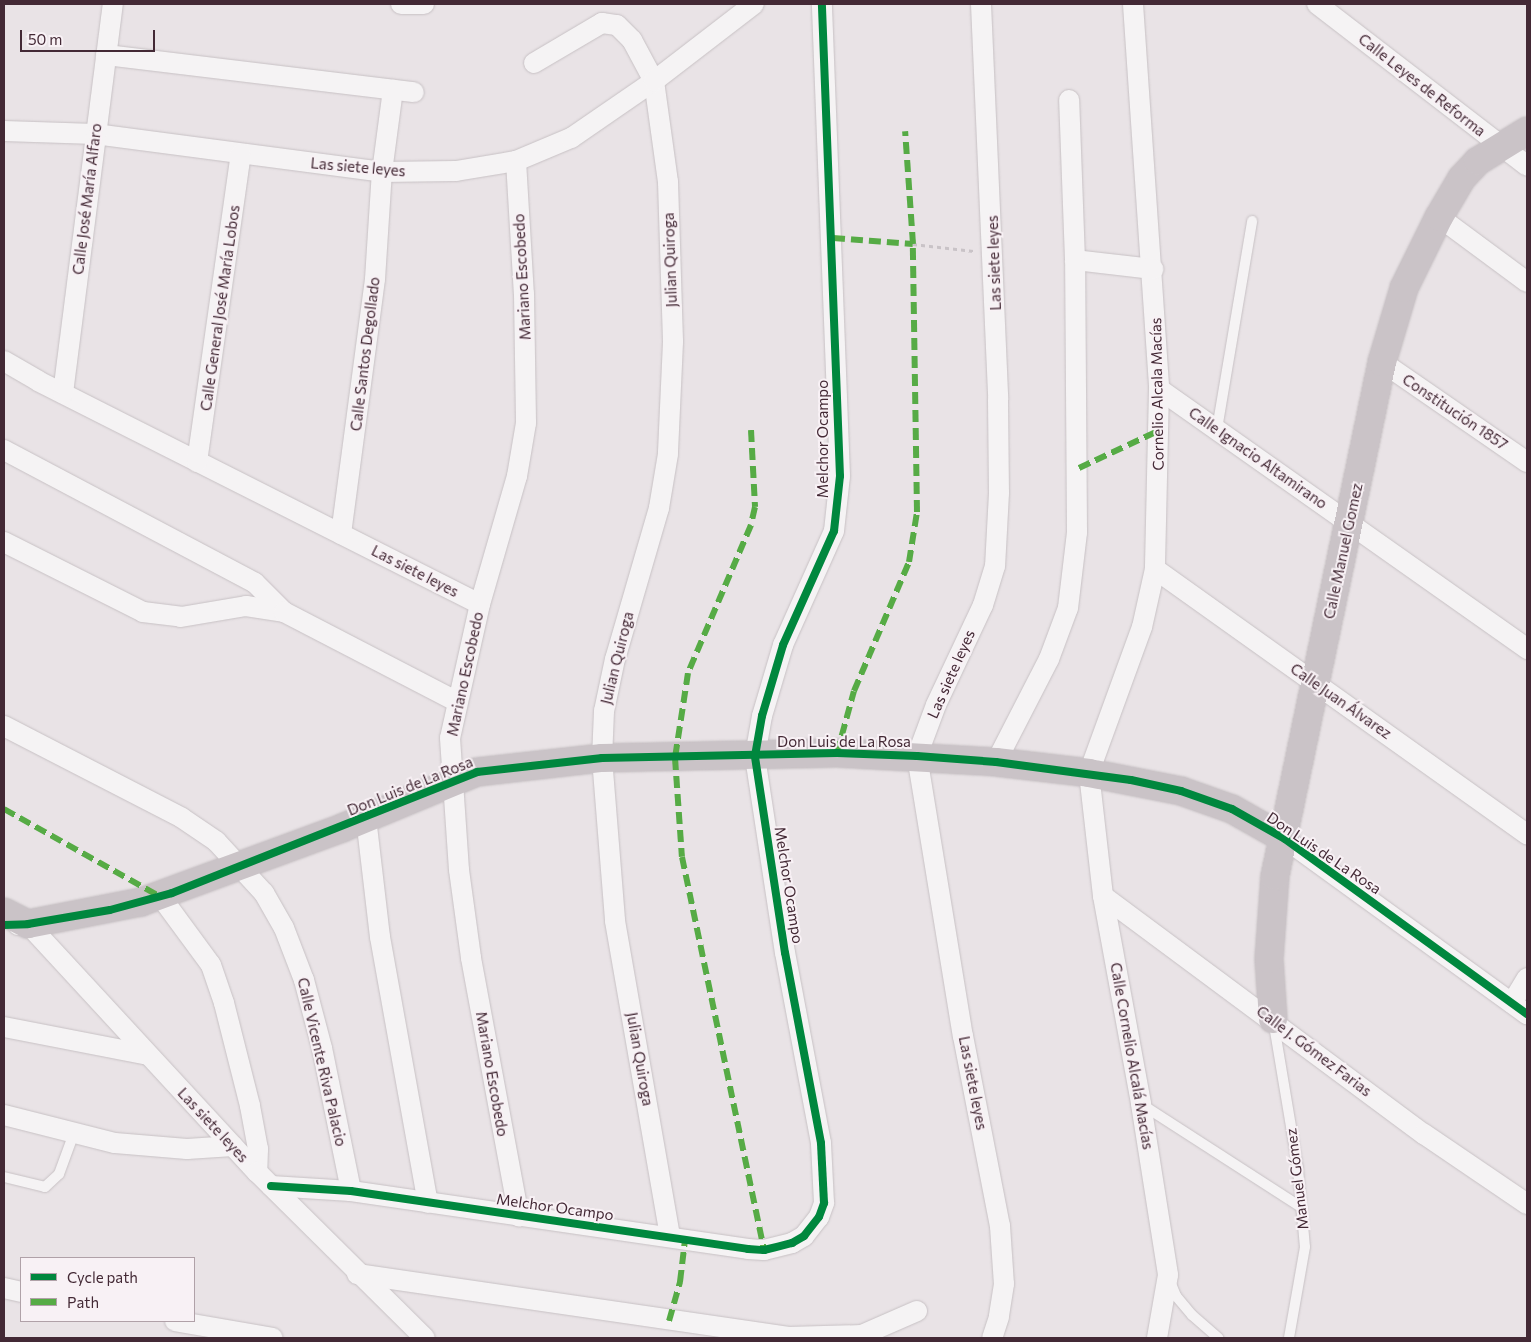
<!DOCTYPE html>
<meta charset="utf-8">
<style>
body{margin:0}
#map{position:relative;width:1531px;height:1342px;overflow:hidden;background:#e9e3e6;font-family:Commissioner,sans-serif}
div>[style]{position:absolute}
.path>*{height:3px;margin-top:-1.5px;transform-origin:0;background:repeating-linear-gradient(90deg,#c9c3c7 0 4px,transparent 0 8px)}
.roads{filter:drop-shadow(0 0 1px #c7c1c4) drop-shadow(0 0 1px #c7c1c4)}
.lane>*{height:10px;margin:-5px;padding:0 5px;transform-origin:5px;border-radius:5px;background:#f5f3f4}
.street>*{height:20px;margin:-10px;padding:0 10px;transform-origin:10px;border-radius:10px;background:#f5f3f4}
.secondary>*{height:28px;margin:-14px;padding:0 14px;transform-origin:14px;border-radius:14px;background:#cac3c7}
.quiet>*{height:6px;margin-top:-3px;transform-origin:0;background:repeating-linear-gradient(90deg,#56ab45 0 12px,transparent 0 18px)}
.cycleway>*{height:8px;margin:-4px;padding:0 4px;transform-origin:4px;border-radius:4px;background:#00873e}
span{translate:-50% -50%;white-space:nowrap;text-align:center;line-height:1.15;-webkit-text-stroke:4px #f8f1f5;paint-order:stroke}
.street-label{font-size:15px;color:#432935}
.frame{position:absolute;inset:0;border:5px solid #432935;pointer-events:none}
.legend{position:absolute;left:20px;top:1257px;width:175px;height:65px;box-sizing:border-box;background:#f8f1f5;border:1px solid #b0a1a8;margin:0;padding:6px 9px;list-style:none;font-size:15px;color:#432935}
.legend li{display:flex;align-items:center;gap:10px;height:25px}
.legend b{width:25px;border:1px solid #b0a1a8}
.scale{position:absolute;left:20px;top:30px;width:135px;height:22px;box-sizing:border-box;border:2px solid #432935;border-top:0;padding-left:6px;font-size:15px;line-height:18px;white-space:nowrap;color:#432935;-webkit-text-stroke:4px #f8f1f5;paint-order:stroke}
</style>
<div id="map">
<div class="path">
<i style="left:913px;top:244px;width:61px;rotate:6.5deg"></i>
</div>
<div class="roads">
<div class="lane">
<i style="left:1217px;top:429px;width:211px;rotate:-80.4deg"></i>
<i style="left:1274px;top:1025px;width:146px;rotate:80.5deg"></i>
<i style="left:1298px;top:1169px;width:78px;rotate:84.9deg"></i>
<i style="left:1305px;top:1247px;width:92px;rotate:100deg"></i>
<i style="left:1141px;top:1104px;width:190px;rotate:32.8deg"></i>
<i style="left:4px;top:1177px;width:42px;rotate:13.7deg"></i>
<i style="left:45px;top:1187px;width:19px;rotate:-43deg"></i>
<i style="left:59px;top:1174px;width:44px;rotate:-69.9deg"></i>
<i style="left:1170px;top:1281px;width:16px;rotate:68deg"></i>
<i style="left:1176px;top:1296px;width:25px;rotate:50deg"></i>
<i style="left:1192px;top:1315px;width:35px;rotate:41deg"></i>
</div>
<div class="street">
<i style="left:401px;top:4px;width:23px"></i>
<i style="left:981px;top:4px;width:396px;rotate:87.5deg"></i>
<i style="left:998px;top:400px;width:93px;rotate:89.4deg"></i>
<i style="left:999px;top:493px;width:73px;rotate:93.1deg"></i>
<i style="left:995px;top:566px;width:41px;rotate:107.1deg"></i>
<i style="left:983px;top:605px;width:110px;rotate:115.2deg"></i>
<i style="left:936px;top:705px;width:54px;rotate:110.4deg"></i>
<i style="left:917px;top:756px;width:284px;rotate:80.7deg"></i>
<i style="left:963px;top:1036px;width:194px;rotate:79deg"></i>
<i style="left:1000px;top:1226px;width:58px;rotate:86.1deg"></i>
<i style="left:1004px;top:1284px;width:33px;rotate:99deg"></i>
<i style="left:999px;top:1317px;width:22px;rotate:108deg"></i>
<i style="left:1133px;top:4px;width:386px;rotate:86.1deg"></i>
<i style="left:1159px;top:389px;width:180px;rotate:91.3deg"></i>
<i style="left:1155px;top:569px;width:59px;rotate:102.6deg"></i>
<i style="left:1142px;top:627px;width:155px;rotate:110deg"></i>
<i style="left:1089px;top:773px;width:124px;rotate:83.5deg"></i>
<i style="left:1103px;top:896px;width:211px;rotate:79.6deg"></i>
<i style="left:1141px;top:1104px;width:173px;rotate:81deg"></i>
<i style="left:1168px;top:1275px;width:64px;rotate:99.9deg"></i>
<i style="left:1317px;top:4px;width:265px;rotate:37.6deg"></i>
<i style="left:106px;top:55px;width:310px;rotate:6.9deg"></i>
<i style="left:534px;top:63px;width:79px;rotate:-30.5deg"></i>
<i style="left:602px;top:23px;width:15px;rotate:8deg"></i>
<i style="left:617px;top:25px;width:21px;rotate:45deg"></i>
<i style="left:632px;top:40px;width:47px;rotate:61.8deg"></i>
<i style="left:654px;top:81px;width:102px;rotate:82.1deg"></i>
<i style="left:668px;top:182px;width:160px;rotate:88.2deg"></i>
<i style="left:673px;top:342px;width:112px;rotate:92.6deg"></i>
<i style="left:668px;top:454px;width:55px;rotate:99.5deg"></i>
<i style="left:659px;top:508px;width:157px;rotate:106.2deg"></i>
<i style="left:615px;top:659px;width:53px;rotate:101.9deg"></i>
<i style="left:604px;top:711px;width:47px;rotate:92.4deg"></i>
<i style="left:602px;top:758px;width:164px;rotate:85.4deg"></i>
<i style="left:615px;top:921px;width:320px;rotate:80.1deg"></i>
<i style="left:4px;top:131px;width:91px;rotate:1.9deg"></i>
<i style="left:95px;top:134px;width:290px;rotate:7.5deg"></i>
<i style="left:382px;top:172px;width:74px;rotate:-0.8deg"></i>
<i style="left:456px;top:171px;width:61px;rotate:-9.5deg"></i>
<i style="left:516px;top:161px;width:60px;rotate:-22.7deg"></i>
<i style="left:571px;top:138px;width:101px;rotate:-34.5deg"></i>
<i style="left:654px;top:81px;width:126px;rotate:-37.6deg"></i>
<i style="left:516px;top:161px;width:133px;rotate:86.6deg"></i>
<i style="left:524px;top:294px;width:129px;rotate:89.1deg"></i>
<i style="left:526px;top:423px;width:54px;rotate:99.6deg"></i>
<i style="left:517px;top:476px;width:133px;rotate:106.1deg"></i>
<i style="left:480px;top:604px;width:137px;rotate:102.6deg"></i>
<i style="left:450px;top:738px;width:132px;rotate:86.1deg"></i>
<i style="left:459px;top:870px;width:89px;rotate:82.2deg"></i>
<i style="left:471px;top:958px;width:263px;rotate:79.5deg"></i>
<i style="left:1439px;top:217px;width:109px;rotate:36.5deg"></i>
<i style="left:1075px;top:260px;width:79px;rotate:6.6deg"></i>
<i style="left:4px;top:361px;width:39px;rotate:30deg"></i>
<i style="left:38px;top:381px;width:495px;rotate:26.8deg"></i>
<i style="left:1382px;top:362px;width:176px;rotate:34.6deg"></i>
<i style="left:1159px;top:389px;width:451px;rotate:35.2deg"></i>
<i style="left:63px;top:393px;width:392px;rotate:-82.7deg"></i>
<i style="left:4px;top:450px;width:284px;rotate:27.9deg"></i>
<i style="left:255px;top:583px;width:41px;rotate:45deg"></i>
<i style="left:197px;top:462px;width:311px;rotate:-81.9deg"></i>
<i style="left:341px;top:534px;width:257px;rotate:-82.4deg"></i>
<i style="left:375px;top:279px;width:107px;rotate:-86.3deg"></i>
<i style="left:382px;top:172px;width:83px;rotate:-82.4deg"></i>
<i style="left:4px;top:542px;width:156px;rotate:26.7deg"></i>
<i style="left:143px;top:612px;width:38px;rotate:7deg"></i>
<i style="left:181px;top:617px;width:66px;rotate:-9.6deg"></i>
<i style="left:246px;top:606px;width:38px;rotate:9deg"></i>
<i style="left:284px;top:612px;width:194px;rotate:27.4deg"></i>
<i style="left:1155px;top:569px;width:457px;rotate:35.5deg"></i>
<i style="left:4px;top:726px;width:200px;rotate:27.3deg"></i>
<i style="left:182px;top:818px;width:41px;rotate:34.1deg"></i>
<i style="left:216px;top:841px;width:71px;rotate:47.3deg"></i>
<i style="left:264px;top:893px;width:40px;rotate:60.3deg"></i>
<i style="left:284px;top:928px;width:56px;rotate:69deg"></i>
<i style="left:304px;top:980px;width:70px;rotate:75.2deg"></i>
<i style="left:322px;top:1048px;width:146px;rotate:78.5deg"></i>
<i style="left:996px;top:762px;width:116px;rotate:-62.8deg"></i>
<i style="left:1049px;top:659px;width:54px;rotate:-69.6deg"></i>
<i style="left:1068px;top:608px;width:77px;rotate:-83.2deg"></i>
<i style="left:1077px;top:532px;width:272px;rotate:-90.4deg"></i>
<i style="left:1075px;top:260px;width:160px;rotate:-92.1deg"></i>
<i style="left:366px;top:818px;width:120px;rotate:83.3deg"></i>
<i style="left:380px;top:937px;width:270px;rotate:79.8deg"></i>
<i style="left:1285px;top:839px;width:299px;rotate:35.9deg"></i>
<i style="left:1103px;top:896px;width:400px;rotate:36.6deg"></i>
<i style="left:1424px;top:1134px;width:125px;rotate:34.2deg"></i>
<i style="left:161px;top:897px;width:84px;rotate:53.7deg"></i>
<i style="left:211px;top:965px;width:40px;rotate:71.1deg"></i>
<i style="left:224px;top:1003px;width:106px;rotate:75.8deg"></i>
<i style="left:250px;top:1106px;width:44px;rotate:79.5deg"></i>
<i style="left:258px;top:1149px;width:23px;rotate:92deg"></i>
<i style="left:18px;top:925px;width:10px;rotate:-6deg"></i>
<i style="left:28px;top:924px;width:338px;rotate:47.3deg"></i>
<i style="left:257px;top:1172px;width:236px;rotate:44.7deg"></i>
<i style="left:1512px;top:1003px;width:29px;rotate:-59deg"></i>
<i style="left:4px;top:1027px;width:147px;rotate:11deg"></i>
<i style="left:4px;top:1115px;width:114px;rotate:14.2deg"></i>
<i style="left:115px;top:1143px;width:72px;rotate:4.8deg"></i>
<i style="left:187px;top:1149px;width:46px;rotate:-3.7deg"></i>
<i style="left:271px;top:1186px;width:80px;rotate:3.6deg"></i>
<i style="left:351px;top:1191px;width:401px;rotate:8.3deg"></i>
<i style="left:748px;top:1249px;width:16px;rotate:4deg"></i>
<i style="left:764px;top:1250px;width:29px;rotate:-14deg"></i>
<i style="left:792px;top:1243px;width:14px;rotate:-30deg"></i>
<i style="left:804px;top:1236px;width:24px;rotate:-52deg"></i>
<i style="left:819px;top:1217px;width:15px;rotate:-70deg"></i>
<i style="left:824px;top:1203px;width:60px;rotate:-92.9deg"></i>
<i style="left:821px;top:1143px;width:193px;rotate:-100.7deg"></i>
<i style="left:785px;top:953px;width:199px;rotate:-98.7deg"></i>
<i style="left:755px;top:756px;width:41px;rotate:-80.1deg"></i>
<i style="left:762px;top:716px;width:74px;rotate:-73.5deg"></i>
<i style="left:783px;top:645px;width:125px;rotate:-65.9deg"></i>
<i style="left:834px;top:531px;width:55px;rotate:-83.8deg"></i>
<i style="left:840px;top:476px;width:472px;rotate:-92.2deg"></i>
<i style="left:357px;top:1274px;width:436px;rotate:8.3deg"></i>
<i style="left:788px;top:1337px;width:74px;rotate:-1.5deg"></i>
<i style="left:862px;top:1335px;width:60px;rotate:-23.6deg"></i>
<i style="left:4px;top:1288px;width:17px;rotate:13deg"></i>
<i style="left:175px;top:1321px;width:99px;rotate:9.8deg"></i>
</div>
<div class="secondary">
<i style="left:4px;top:912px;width:27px;rotate:27deg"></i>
<i style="left:28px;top:924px;width:115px;rotate:-11deg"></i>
<i style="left:141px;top:902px;width:214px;rotate:-20.2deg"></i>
<i style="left:342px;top:828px;width:146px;rotate:-22.5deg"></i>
<i style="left:477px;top:772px;width:126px;rotate:-6.4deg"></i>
<i style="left:602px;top:758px;width:235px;rotate:-1.2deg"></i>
<i style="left:837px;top:753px;width:159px;rotate:3.2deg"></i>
<i style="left:996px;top:762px;width:94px;rotate:6.7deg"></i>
<i style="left:1089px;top:773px;width:94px;rotate:11.1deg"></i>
<i style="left:1181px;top:791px;width:54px;rotate:19.4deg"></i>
<i style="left:1232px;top:809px;width:61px;rotate:29.5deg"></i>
<i style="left:1273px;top:1019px;width:60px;rotate:-93.8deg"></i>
<i style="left:1269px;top:959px;width:83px;rotate:-85.9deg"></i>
<i style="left:1275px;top:876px;width:525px;rotate:-78.24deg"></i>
<i style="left:1382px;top:362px;width:77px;rotate:-73.4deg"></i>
<i style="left:1404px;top:288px;width:79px;rotate:-63.8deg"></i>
<i style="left:1439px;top:217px;width:45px;rotate:-59.5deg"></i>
<i style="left:1462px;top:178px;width:23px;rotate:-47deg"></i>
<i style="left:1478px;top:161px;width:57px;rotate:-31.5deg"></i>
</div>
</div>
<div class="quiet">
<i style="left:833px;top:238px;width:80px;rotate:4.3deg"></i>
<i style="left:751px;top:430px;width:77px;rotate:87deg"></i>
<i style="left:755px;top:507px;width:18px;rotate:103deg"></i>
<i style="left:751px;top:525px;width:161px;rotate:113.1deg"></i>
<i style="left:688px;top:673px;width:86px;rotate:98.7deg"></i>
<i style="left:675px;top:758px;width:99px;rotate:86deg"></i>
<i style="left:682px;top:857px;width:401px;rotate:78.2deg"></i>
<i style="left:1079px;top:468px;width:89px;rotate:-25.1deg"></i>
<i style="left:837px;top:753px;width:64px;rotate:-74.7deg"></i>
<i style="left:854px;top:691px;width:140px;rotate:-66.9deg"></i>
<i style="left:909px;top:562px;width:51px;rotate:-80.9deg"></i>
<i style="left:917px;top:512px;width:268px;rotate:-90.9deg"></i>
<i style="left:913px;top:244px;width:113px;rotate:-94deg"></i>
<i style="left:4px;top:809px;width:180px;rotate:29.3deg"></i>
<i style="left:669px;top:1321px;width:41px;rotate:-74.2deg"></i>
<i style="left:680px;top:1282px;width:42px;rotate:-83.2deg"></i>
</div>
<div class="cycleway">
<i style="left:4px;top:925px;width:24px;rotate:-2deg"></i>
<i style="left:28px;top:924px;width:83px;rotate:-9.7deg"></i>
<i style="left:110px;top:910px;width:64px;rotate:-15.3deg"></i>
<i style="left:172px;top:893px;width:328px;rotate:-21.6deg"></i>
<i style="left:477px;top:772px;width:126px;rotate:-6.4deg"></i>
<i style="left:602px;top:758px;width:235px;rotate:-1.2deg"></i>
<i style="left:837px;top:753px;width:80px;rotate:2.1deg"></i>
<i style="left:917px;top:756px;width:79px;rotate:4.3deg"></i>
<i style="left:996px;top:762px;width:136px;rotate:7.6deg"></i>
<i style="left:1131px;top:780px;width:51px;rotate:12.4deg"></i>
<i style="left:1181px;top:791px;width:54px;rotate:19.4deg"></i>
<i style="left:1232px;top:809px;width:61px;rotate:29.5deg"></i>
<i style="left:1285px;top:839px;width:299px;rotate:35.9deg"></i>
<i style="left:271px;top:1186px;width:80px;rotate:3.6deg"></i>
<i style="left:351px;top:1191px;width:401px;rotate:8.3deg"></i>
<i style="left:748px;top:1249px;width:16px;rotate:4deg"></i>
<i style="left:764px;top:1250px;width:29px;rotate:-14deg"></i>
<i style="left:792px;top:1243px;width:14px;rotate:-30deg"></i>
<i style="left:804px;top:1236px;width:24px;rotate:-52deg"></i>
<i style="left:819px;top:1217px;width:15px;rotate:-70deg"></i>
<i style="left:824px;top:1203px;width:60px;rotate:-92.9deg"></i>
<i style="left:821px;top:1143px;width:193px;rotate:-100.7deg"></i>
<i style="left:785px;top:953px;width:199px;rotate:-98.7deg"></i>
<i style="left:755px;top:756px;width:41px;rotate:-80.1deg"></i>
<i style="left:762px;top:716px;width:74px;rotate:-73.5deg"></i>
<i style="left:783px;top:645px;width:125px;rotate:-65.9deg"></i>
<i style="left:834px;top:531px;width:55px;rotate:-83.8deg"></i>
<i style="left:840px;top:476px;width:472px;rotate:-92.2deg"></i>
</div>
<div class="street-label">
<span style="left:1422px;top:85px;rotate:38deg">Calle Leyes de Reforma</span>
<span style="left:358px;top:167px;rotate:5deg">Las siete leyes</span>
<span style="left:87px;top:199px;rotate:-83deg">Calle José María Alfaro</span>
<span style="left:670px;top:260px;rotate:-92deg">Julian Quiroga</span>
<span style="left:994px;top:263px;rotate:-92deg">Las siete leyes</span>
<span style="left:522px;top:277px;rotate:-93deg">Mariano Escobedo</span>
<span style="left:220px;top:308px;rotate:-82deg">Calle General José María Lobos</span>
<span style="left:365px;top:354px;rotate:-83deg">Calle Santos Degollado</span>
<span style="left:1157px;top:394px;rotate:-91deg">Cornelio Alcala Macías</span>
<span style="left:1455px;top:412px;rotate:34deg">Constitución 1857</span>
<span style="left:823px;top:439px;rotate:-90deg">Melchor Ocampo</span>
<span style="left:1258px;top:458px;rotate:35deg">Calle Ignacio Altamirano</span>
<span style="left:1343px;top:551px;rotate:-78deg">Calle Manuel Gomez</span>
<span style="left:415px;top:571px;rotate:27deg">Las siete leyes</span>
<span style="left:617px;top:658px;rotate:-76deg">Julian Quiroga</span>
<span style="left:465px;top:674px;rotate:-78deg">Mariano Escobedo</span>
<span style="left:951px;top:674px;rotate:-66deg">Las siete leyes</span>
<span style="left:1341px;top:701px;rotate:35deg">Calle Juan Álvarez</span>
<span style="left:844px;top:742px">Don Luis de La Rosa</span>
<span style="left:410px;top:786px;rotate:-22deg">Don Luis de La Rosa</span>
<span style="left:1324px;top:853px;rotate:34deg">Don Luis de La Rosa</span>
<span style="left:789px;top:885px;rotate:81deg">Melchor Ocampo</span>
<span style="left:1314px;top:1051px;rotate:37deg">Calle J. Gómez Farias</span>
<span style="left:1132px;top:1056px;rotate:80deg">Calle Cornelio Alcalá Macías</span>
<span style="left:640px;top:1059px;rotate:80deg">Julian Quiroga</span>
<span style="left:322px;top:1062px;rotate:77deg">Calle Vicente Riva Palacio</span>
<span style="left:492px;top:1074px;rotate:80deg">Mariano Escobedo</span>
<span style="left:973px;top:1083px;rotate:79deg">Las siete leyes</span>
<span style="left:213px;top:1125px;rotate:47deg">Las siete leyes</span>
<span style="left:1297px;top:1179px;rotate:-97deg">Manuel Gómez</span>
<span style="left:555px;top:1207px;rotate:8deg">Melchor Ocampo</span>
</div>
<div class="frame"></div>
<ul class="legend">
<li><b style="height:6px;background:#00873e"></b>Cycle path</li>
<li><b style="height:6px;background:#56ab45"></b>Path</li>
</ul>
<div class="scale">50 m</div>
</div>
